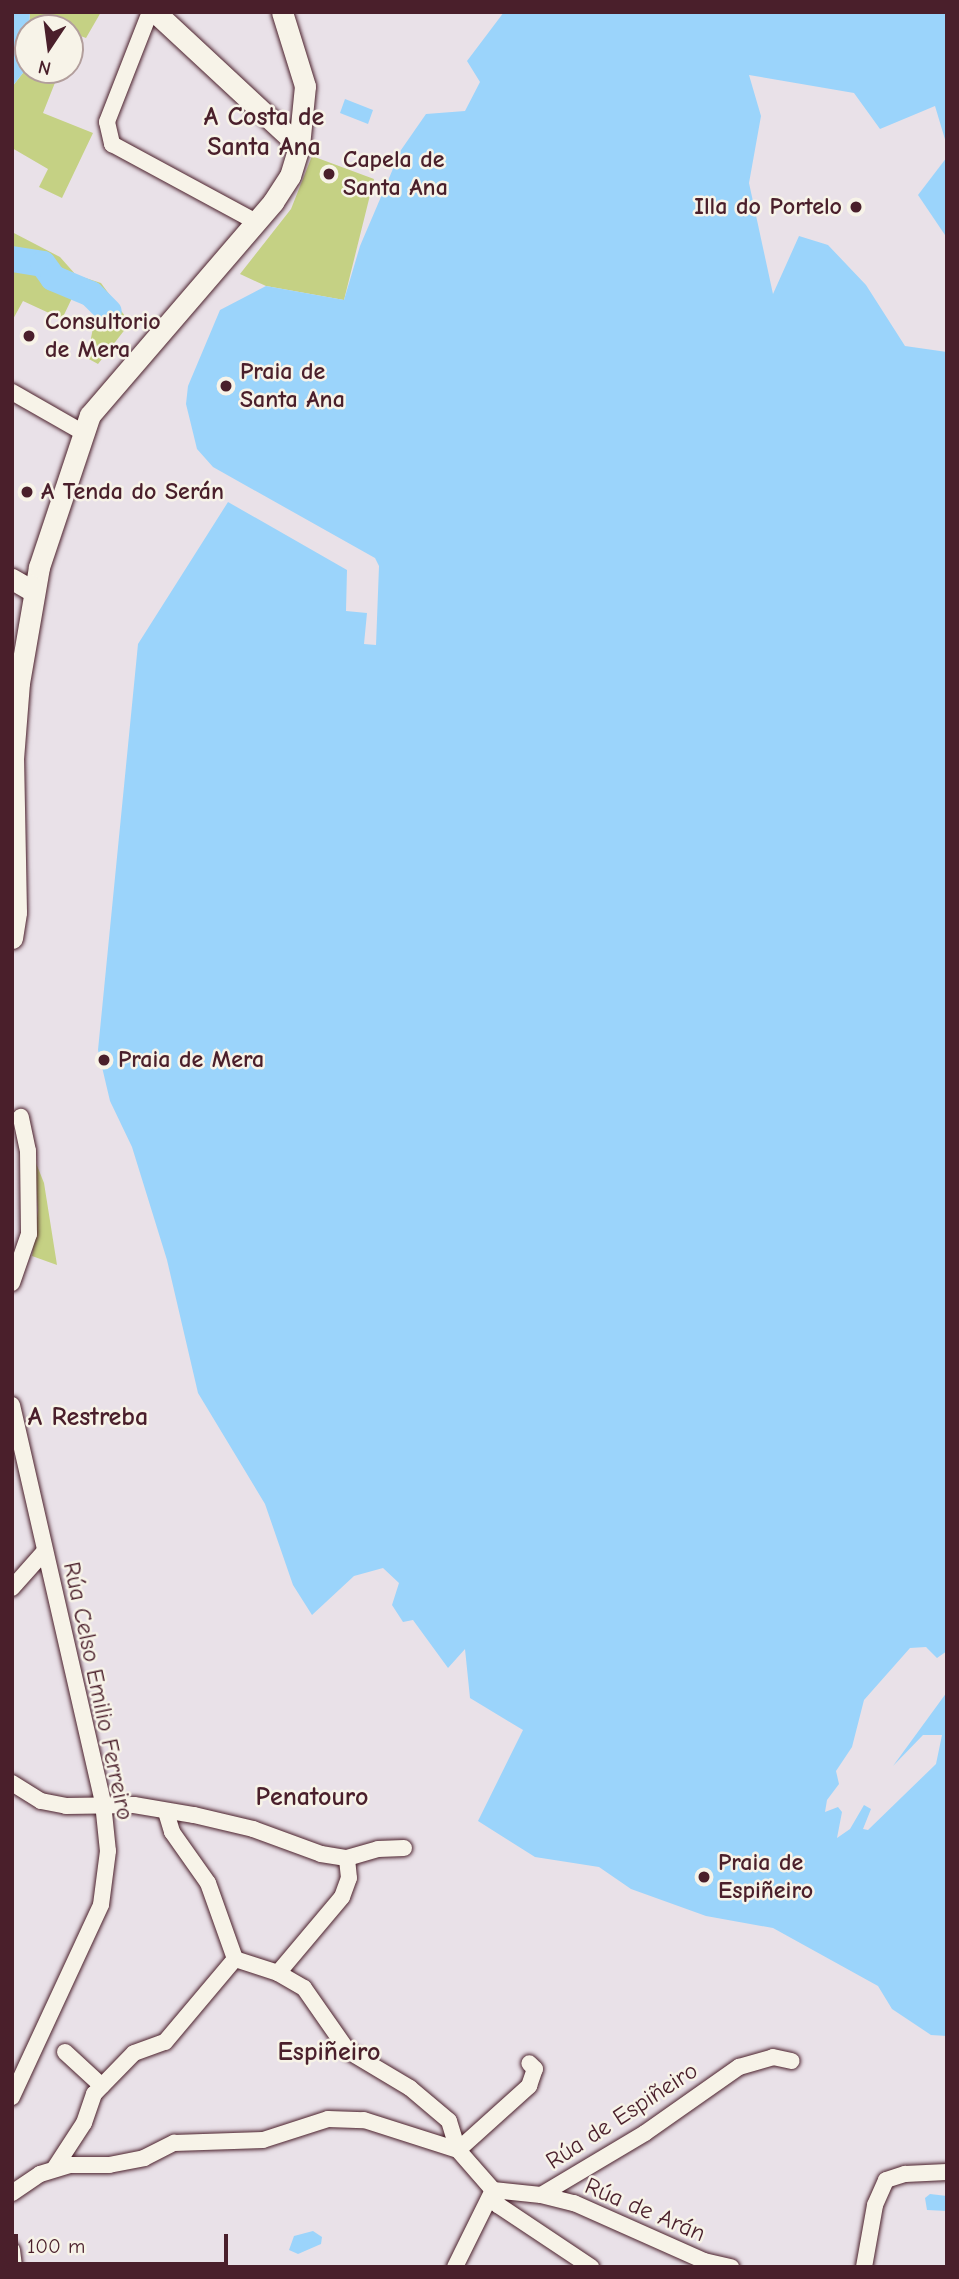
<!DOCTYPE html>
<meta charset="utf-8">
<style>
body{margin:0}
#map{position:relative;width:959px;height:2279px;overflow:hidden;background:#e9e1e8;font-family:"Comic Neue",sans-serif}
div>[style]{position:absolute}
.green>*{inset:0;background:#c5d184}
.water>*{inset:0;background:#9bd4fb}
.river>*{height:26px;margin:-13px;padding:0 13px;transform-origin:13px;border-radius:13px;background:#9bd4fb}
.roads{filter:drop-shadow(0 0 2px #4a1f2b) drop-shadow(0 0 2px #4a1f2b)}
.street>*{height:16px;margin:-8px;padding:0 8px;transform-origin:8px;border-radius:8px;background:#f7f3e8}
.secondary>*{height:21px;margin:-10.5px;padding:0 10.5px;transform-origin:10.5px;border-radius:10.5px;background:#f7f3e8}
.dots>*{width:19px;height:19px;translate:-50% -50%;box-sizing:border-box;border:4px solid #f7f3e8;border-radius:50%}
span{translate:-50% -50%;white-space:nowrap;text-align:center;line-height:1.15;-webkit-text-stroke:5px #f7f3e8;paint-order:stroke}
.poi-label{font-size:24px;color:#4a1f2b;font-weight:700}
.left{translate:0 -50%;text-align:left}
.right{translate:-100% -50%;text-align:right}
.street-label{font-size:24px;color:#4a1f2b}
.neighbourhood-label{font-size:26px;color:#4a1f2b;font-weight:700}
.frame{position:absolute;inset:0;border:14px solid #4a1f2b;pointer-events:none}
.north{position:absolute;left:14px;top:14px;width:70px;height:70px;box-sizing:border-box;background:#f7f3e8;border:2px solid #b29e9c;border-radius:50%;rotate:193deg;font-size:19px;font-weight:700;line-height:28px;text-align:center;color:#4a1f2b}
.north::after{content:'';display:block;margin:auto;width:24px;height:32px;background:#4a1f2b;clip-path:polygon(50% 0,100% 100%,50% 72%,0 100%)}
.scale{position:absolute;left:14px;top:2234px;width:214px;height:32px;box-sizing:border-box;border:4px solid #4a1f2b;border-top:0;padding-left:9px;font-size:21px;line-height:24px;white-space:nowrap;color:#4a1f2b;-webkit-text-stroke:5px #f7f3e8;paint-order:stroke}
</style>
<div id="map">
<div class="green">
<i style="clip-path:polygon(30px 12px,101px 12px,86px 38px,75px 34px,70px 45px,70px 28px,29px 28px)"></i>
<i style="clip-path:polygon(28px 42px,28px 70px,60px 70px,43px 113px,93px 133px,62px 198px,39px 187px,48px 169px,12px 148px,12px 87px,26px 69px)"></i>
<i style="clip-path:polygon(312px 156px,374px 179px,344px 300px,266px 286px,240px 274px,291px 209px)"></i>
<i style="clip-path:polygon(12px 232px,60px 257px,76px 275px,101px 283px,130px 323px,98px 364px,87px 358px,96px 313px,73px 296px,62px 319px,23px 301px,12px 321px)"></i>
<i style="clip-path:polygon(34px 1158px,44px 1183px,57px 1265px,32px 1256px,38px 1210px)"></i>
</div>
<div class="water">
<i style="clip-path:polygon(12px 12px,30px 12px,26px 69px,12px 87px)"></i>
<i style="clip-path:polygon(504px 12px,947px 12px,947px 146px,935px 106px,880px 129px,854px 93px,749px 75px,761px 116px,749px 183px,773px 294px,799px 236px,828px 245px,866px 285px,905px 346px,947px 352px,947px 1651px,937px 1658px,926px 1647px,910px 1648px,864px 1700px,852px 1747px,836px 1771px,839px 1784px,827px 1800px,825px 1812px,838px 1807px,842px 1812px,837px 1838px,850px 1829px,864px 1805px,871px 1809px,863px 1829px,868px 1830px,936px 1764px,942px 1735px,923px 1735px,893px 1766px,947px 1692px,947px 2036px,931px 2035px,892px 2009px,878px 1986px,773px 1928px,706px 1916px,631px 1889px,599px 1867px,535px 1857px,478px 1821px,523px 1730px,470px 1698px,465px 1649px,448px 1668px,413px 1620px,403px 1622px,392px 1605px,399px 1583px,383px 1568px,354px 1576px,312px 1615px,293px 1585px,265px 1504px,198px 1393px,167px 1260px,132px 1147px,110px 1101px,98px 1050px,138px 644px,228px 502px,347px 570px,346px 611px,367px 613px,364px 644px,376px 645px,379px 566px,375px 558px,213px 467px,197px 449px,186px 404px,188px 386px,220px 310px,266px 286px,344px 300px,360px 246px,401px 150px,426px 114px,465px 111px,480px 82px,467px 61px)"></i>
<i style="clip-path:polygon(345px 99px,373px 110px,368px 124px,340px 113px)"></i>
<i style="clip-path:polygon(947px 157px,947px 238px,918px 195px)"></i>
<i style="clip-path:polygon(930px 2194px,947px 2196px,947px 2211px,927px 2210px,925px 2198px)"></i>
<i style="clip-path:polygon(313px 2231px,322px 2237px,321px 2244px,298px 2254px,289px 2250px,294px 2236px)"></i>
</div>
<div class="river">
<i style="left:12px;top:259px;width:31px;rotate:9deg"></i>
<i style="left:43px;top:264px;width:17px;rotate:54deg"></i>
<i style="left:53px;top:278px;width:41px;rotate:22.8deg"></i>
<i style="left:91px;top:294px;width:25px;rotate:45deg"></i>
</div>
<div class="roads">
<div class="street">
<i style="left:150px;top:12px;width:118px;rotate:111.4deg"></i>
<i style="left:107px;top:122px;width:23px;rotate:77deg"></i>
<i style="left:112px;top:144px;width:164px;rotate:28.4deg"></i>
<i style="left:12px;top:392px;width:81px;rotate:29.7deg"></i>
<i style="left:12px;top:1283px;width:52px;rotate:-70.9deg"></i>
<i style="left:29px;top:1234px;width:83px;rotate:-90.7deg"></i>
<i style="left:28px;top:1151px;width:35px;rotate:-102deg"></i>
<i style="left:12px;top:1405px;width:408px;rotate:77.1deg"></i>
<i style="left:103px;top:1803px;width:48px;rotate:84.1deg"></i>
<i style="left:108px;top:1851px;width:54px;rotate:97.4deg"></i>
<i style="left:101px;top:1905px;width:212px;rotate:114.9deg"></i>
<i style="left:12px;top:1588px;width:48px;rotate:-48.4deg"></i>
<i style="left:12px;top:1783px;width:34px;rotate:32deg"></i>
<i style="left:41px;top:1801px;width:25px;rotate:11deg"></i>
<i style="left:66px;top:1806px;width:68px;rotate:-0.8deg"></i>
<i style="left:134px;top:1805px;width:61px;rotate:9.5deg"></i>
<i style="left:194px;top:1815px;width:61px;rotate:13.3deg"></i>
<i style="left:253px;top:1829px;width:72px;rotate:20.2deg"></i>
<i style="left:321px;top:1854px;width:26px;rotate:9deg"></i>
<i style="left:347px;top:1858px;width:32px;rotate:-16deg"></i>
<i style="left:378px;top:1849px;width:26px;rotate:-2deg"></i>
<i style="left:166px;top:1812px;width:21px;rotate:73deg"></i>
<i style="left:172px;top:1832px;width:62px;rotate:54.8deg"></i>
<i style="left:208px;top:1883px;width:81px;rotate:70.4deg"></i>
<i style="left:235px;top:1959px;width:45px;rotate:18deg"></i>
<i style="left:278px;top:1973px;width:30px;rotate:30deg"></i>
<i style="left:304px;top:1988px;width:77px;rotate:55.1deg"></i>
<i style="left:348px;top:2051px;width:72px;rotate:30.8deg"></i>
<i style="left:410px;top:2088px;width:51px;rotate:40.2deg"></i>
<i style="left:449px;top:2121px;width:30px;rotate:73deg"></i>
<i style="left:458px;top:2150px;width:53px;rotate:48.8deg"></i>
<i style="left:493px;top:2190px;width:16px;rotate:72deg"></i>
<i style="left:498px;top:2205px;width:112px;rotate:33.7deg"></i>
<i style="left:278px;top:1973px;width:99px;rotate:-49.9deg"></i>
<i style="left:342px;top:1897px;width:20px;rotate:-70deg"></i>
<i style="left:349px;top:1878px;width:20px;rotate:-96deg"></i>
<i style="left:65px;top:2052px;width:50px;rotate:42.6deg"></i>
<i style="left:458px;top:2150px;width:96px;rotate:-42deg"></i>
<i style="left:529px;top:2086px;width:18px;rotate:-71deg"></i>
<i style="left:535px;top:2069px;width:8px;rotate:-135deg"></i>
<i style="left:54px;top:2169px;width:55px;rotate:-56.9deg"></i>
<i style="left:84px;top:2123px;width:31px;rotate:-71deg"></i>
<i style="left:94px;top:2094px;width:57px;rotate:-45.7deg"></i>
<i style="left:134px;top:2053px;width:33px;rotate:-20deg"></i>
<i style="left:165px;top:2042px;width:109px;rotate:-49.9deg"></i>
<i style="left:493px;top:2190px;width:48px;rotate:5.9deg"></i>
<i style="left:541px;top:2195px;width:121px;rotate:-30.8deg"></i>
<i style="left:645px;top:2133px;width:115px;rotate:-35.1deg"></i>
<i style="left:739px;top:2067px;width:35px;rotate:-16deg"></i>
<i style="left:773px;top:2057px;width:19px;rotate:12deg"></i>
<i style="left:12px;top:2193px;width:34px;rotate:-34deg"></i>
<i style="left:40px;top:2174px;width:30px;rotate:-17deg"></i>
<i style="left:69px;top:2165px;width:40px"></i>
<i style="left:109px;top:2165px;width:36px;rotate:-11deg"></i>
<i style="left:144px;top:2158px;width:34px;rotate:-27deg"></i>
<i style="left:174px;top:2143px;width:89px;rotate:-1.9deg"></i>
<i style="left:263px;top:2140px;width:68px;rotate:-17.9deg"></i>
<i style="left:328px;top:2119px;width:36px;rotate:2deg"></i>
<i style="left:364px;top:2120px;width:99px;rotate:17.7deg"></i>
<i style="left:541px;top:2195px;width:34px;rotate:14deg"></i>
<i style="left:574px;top:2203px;width:142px;rotate:24deg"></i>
<i style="left:704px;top:2261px;width:28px;rotate:13deg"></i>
<i style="left:12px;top:2250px;width:17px;rotate:83deg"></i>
<i style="left:455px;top:2267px;width:86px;rotate:-63.7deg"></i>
<i style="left:864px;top:2267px;width:63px;rotate:-79.9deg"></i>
<i style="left:875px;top:2205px;width:27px;rotate:-66deg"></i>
<i style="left:886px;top:2180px;width:20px;rotate:-18deg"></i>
<i style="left:905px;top:2174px;width:42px;rotate:-2.7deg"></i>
</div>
<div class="secondary">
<i style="left:155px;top:12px;width:197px;rotate:42.9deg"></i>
<i style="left:12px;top:579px;width:24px;rotate:30deg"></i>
<i style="left:12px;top:938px;width:26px;rotate:-81deg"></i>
<i style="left:16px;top:912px;width:153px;rotate:-91.1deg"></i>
<i style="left:13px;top:759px;width:76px;rotate:-85.5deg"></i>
<i style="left:19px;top:683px;width:118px;rotate:-80.2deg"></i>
<i style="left:39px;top:567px;width:160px;rotate:-71.5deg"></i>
<i style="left:90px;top:415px;width:281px;rotate:-49.3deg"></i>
<i style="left:273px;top:202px;width:31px;rotate:-57deg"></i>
<i style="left:290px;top:176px;width:31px;rotate:-73deg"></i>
<i style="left:299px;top:146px;width:60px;rotate:-84.3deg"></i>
<i style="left:305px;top:86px;width:77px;rotate:-107.3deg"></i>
</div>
</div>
<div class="dots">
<i style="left:329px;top:174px;background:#4a1f2b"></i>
<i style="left:856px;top:207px;background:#4a1f2b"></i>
<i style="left:29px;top:336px;background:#4a1f2b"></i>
<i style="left:226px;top:386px;background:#4a1f2b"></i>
<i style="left:27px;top:492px;background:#4a1f2b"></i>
<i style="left:104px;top:1060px;background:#4a1f2b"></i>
<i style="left:704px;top:1877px;background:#4a1f2b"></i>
</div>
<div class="poi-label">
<span class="left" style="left:343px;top:174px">Capela de<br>Santa Ana</span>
<span class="right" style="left:842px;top:207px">Illa do Portelo</span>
<span class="left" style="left:45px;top:336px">Consultorio<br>de Mera</span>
<span class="left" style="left:240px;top:386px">Praia de<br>Santa Ana</span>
<span class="left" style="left:41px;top:492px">A Tenda do Serán</span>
<span class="left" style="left:118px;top:1060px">Praia de Mera</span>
<span class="left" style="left:718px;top:1877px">Praia de<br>Espiñeiro</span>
</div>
<div class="street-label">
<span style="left:98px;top:1691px;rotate:78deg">Rúa Celso Emilio Ferreiro</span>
<span style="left:622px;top:2116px;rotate:-33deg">Rúa de Espiñeiro</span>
<span style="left:645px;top:2210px;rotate:23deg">Rúa de Arán</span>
</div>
<div class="neighbourhood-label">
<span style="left:264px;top:133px">A Costa de<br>Santa Ana</span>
<span style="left:88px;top:1418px">A Restreba</span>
<span style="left:312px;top:1798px">Penatouro</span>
<span style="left:329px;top:2053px">Espiñeiro</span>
</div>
<div class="frame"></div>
<div class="north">N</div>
<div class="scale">100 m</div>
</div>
